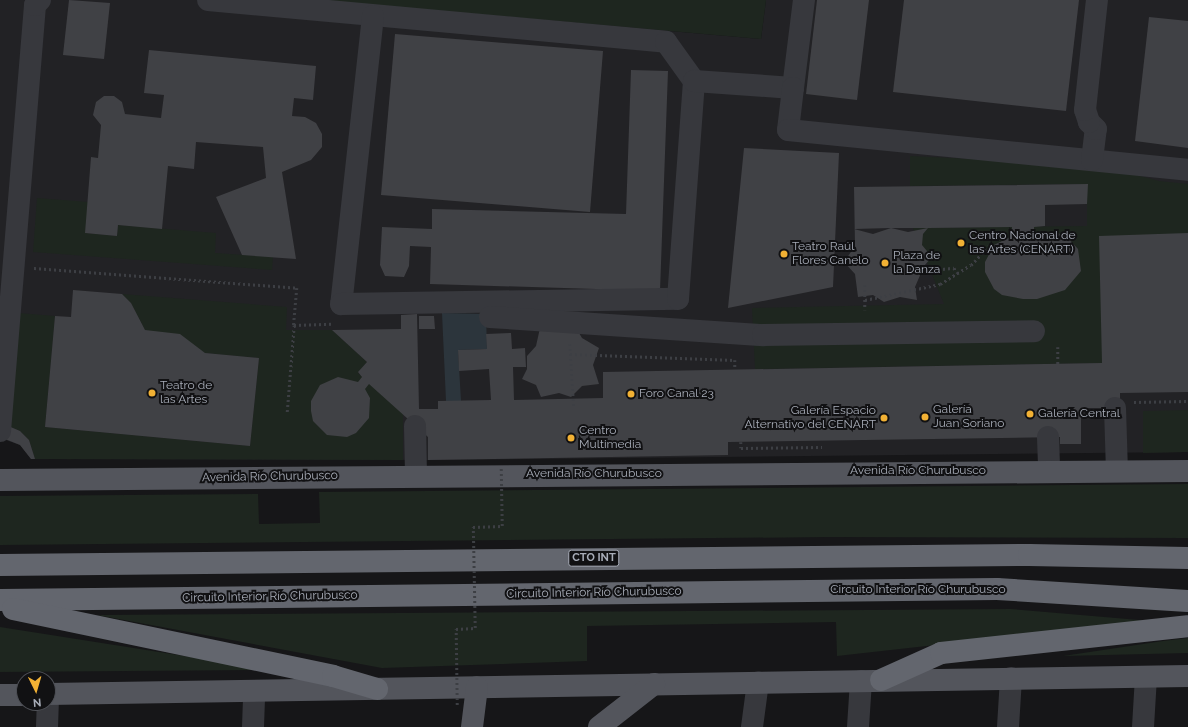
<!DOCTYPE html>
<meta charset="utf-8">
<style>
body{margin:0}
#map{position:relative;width:1188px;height:727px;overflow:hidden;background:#161618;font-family:Raleway,sans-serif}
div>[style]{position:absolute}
.built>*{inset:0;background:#222225}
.green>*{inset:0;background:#1e261f}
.water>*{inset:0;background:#2c353c}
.building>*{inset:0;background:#404145}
.path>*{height:2.5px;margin-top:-1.25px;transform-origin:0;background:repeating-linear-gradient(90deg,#3d3f44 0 2px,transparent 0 5px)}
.minor>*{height:22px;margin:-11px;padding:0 11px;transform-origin:11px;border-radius:11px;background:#37383d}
.major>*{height:22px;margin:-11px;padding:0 11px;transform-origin:11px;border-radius:11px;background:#53555c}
.highway>*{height:22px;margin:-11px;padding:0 11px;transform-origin:11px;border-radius:11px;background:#63666e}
.path-bridge>*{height:2.5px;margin-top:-1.25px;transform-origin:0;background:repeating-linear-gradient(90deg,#3d3f44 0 2px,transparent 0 5px)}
.dots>*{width:11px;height:11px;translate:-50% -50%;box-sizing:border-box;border:2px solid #111113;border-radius:50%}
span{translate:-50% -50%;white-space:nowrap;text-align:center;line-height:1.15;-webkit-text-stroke:4px #111113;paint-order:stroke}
.shield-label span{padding:1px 3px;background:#111113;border:1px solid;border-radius:3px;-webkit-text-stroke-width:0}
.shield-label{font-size:11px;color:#a8adb8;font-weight:700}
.poi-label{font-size:12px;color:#a8adb8}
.left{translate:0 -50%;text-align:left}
.right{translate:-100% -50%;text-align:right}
.street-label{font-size:12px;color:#a8adb8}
.north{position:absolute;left:16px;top:671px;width:40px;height:40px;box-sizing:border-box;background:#111113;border:1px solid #4d4f55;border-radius:50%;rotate:175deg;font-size:11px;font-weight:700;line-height:16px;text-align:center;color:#a8adb8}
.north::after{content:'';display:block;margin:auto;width:14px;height:18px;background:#f2b134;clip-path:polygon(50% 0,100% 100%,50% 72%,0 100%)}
</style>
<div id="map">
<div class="built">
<i style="clip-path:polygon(0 0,317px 0,761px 39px,766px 0,1188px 0,1188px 452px,428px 460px,31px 459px,20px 445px,0 438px)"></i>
</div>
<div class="green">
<i style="clip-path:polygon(317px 0,766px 0,761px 39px)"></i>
<i style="clip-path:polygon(910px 156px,1100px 165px,1159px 181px,1188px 184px,1188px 233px,1102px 363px,755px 369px,752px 308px,944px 304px,913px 228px,1087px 226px,1087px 184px,910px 186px)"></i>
<i style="clip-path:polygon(37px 198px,88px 202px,86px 233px,117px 236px,118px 225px,216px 233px,215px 253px,273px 257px,272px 270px,33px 252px)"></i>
<i style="clip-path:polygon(122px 294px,287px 307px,286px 330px,332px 330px,367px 362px,358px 373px,403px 414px,403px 460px,35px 459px,29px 440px,20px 431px,6px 425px,18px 313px,55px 316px,45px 427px,250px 446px,259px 358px,205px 353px,145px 330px,131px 303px)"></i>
<i style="clip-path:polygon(1188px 410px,1188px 452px,1143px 453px,1143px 411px)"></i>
<i style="clip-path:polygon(1188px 484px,1188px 538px,828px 537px,0 545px,0 496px,258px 494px,259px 524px,320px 523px,319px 492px)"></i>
<i style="clip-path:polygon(1011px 609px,1151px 621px,837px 656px,836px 622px,587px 626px,587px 661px,382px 668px,97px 615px)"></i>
<i style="clip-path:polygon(0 627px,273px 670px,0 672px)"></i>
<i style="clip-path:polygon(1188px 638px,1188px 653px,1063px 656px,1163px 641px)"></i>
</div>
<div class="water">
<i style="clip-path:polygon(442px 313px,486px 314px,487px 349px,458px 350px,461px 401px,446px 401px)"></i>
</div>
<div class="building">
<i style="clip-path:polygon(69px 0,110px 3px,104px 59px,63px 55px)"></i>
<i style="clip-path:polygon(817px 0,869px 0,857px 100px,806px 94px)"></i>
<i style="clip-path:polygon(904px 0,1079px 0,1066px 111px,893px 92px)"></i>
<i style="clip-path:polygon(1149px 17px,1188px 21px,1188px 148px,1135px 141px)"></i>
<i style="clip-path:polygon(395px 34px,603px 51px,590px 212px,381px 195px)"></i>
<i style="clip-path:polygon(149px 50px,316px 66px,313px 100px,294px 98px,292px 116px,305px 117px,316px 123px,322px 134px,322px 147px,311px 160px,282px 172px,296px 259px,242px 255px,216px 197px,266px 178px,263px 147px,196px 142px,194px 169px,168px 166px,162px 229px,118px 225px,117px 236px,85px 233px,91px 157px,98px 158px,101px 125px,93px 115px,96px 102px,104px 96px,114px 96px,122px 102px,125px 114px,161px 118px,164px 95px,144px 93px)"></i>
<i style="clip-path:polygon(631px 70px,668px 71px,660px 291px,430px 284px,431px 247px,410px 246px,409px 266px,404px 277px,385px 276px,380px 265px,382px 227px,432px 229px,432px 209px,626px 214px)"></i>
<i style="clip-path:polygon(744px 148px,839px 153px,833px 287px,728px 308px)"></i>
<i style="clip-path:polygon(evenodd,1088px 184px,1087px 204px,1045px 205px,1045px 226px,1034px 227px,1034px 232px,1058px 233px,1068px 238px,1078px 249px,1081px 271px,1065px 290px,1037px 299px,1023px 299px,1002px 295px,994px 289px,985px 272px,985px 262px,994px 245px,1012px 236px,1012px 227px,928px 228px,923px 234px,922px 245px,932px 257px,924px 266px,915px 287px,917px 300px,900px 297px,884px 302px,873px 295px,858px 297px,855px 274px,844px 262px,855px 246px,854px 187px,1088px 184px,890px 228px,928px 228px,908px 232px,891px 228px,873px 234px,854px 229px,890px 228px)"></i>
<i style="clip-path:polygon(1188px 233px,1188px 392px,1120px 393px,1120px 408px,1081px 408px,1081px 444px,1060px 444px,1060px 437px,728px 442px,728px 455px,428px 460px,428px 437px,369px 384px,365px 389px,370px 398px,369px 418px,356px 433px,347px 437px,327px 435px,313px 421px,311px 411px,311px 401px,320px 385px,338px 377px,358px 382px,362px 377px,358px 372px,367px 362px,332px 330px,401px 329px,401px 315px,417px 314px,419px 409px,438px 409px,438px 401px,491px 400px,489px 369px,459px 371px,458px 350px,487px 349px,486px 334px,511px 333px,512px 349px,525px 348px,526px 367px,513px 367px,514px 400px,603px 398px,603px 372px,1102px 363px,1099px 236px)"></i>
<i style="clip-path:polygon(73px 290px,122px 294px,131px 303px,145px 330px,180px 334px,205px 353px,259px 358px,250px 446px,45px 427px,55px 316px,71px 317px)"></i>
<i style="clip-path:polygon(419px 316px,434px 316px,435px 329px,419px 329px)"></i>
<i style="clip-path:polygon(575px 326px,582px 338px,599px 348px,593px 365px,599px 384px,582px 386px,571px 397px,559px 393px,541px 397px,536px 385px,522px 379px,527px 369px,527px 356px,536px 346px,540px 328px)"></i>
<i style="clip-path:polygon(6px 425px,20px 431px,29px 440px,35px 459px,31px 459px,20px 445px,5px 439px)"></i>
</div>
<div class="path">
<i style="left:34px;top:268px;width:264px;rotate:4.3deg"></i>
<i style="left:297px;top:288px;width:37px;rotate:95deg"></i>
<i style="left:294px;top:325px;width:38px;rotate:-2deg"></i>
<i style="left:923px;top:271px;width:31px;rotate:-6deg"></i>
<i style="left:954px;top:268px;width:6px;rotate:51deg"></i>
<i style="left:865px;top:285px;width:25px;rotate:90deg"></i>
<i style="left:865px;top:300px;width:77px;rotate:-12deg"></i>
<i style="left:940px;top:284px;width:36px;rotate:-32deg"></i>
<i style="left:971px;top:265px;width:26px;rotate:-47deg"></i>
<i style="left:989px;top:246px;width:4px;rotate:34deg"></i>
<i style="left:570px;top:344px;width:65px;rotate:86.5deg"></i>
<i style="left:1058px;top:347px;width:17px;rotate:90deg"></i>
<i style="left:570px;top:354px;width:165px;rotate:2.1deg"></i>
<i style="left:735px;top:360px;width:9px;rotate:90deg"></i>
<i style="left:1134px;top:402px;width:54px;rotate:-1.1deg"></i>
<i style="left:287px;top:412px;width:87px;rotate:-85.4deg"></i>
<i style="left:741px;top:442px;width:6px;rotate:90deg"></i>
<i style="left:741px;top:448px;width:81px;rotate:-0.7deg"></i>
</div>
<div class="minor">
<i style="left:208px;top:0;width:460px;rotate:5.2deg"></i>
<i style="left:666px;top:42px;width:48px;rotate:54.3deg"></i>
<i style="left:373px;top:16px;width:290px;rotate:96.3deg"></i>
<i style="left:341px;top:304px;width:337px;rotate:-0.9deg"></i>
<i style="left:678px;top:299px;width:219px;rotate:-85.8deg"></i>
<i style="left:694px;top:81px;width:99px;rotate:4deg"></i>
<i style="left:793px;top:88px;width:89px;rotate:-82.9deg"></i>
<i style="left:793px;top:88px;width:42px;rotate:96.8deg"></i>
<i style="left:788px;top:130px;width:402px;rotate:5.7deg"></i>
<i style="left:1092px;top:160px;width:31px;rotate:-83deg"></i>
<i style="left:1096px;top:129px;width:10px;rotate:-135deg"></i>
<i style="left:1089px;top:122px;width:13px;rotate:-108deg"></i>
<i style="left:1085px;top:110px;width:111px;rotate:-83.8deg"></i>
<i style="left:490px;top:317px;width:274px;rotate:3.8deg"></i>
<i style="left:763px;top:335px;width:271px;rotate:-0.8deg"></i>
<i style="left:1115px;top:408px;width:62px;rotate:88.2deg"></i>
<i style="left:415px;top:426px;width:49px;rotate:88.8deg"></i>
<i style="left:0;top:431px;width:427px;rotate:-85.3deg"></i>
<i style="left:35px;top:5px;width:7px;rotate:-45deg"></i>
<i style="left:1048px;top:437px;width:33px;rotate:88deg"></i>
<i style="left:47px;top:727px;width:33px;rotate:-88deg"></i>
<i style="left:253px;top:727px;width:36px;rotate:-88deg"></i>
<i style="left:752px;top:727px;width:45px;rotate:-82.4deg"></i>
<i style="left:858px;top:727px;width:46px;rotate:-86.3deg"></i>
<i style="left:1008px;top:727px;width:49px;rotate:-86.5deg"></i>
<i style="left:1143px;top:727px;width:50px;rotate:-86.6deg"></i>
</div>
<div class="major">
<i style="left:0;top:480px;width:1188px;rotate:-0.43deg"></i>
<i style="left:48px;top:694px;width:1140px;rotate:-0.9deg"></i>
<i style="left:0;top:695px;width:24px"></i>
<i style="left:472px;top:727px;width:40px;rotate:-82.9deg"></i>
<i style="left:599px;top:727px;width:70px;rotate:-38deg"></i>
</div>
<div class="highway">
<i style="left:0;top:565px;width:1029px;rotate:-0.56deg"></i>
<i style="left:1029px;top:555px;width:159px;rotate:1.1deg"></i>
<i style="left:0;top:600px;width:997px;rotate:-0.63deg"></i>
<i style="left:997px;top:589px;width:191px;rotate:3.6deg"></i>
<i style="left:13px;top:609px;width:327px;rotate:11.8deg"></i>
<i style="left:333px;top:676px;width:46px;rotate:16.5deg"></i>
<i style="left:881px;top:680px;width:66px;rotate:-24.2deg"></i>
<i style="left:941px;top:653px;width:248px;rotate:-6.2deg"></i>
</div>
<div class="path-bridge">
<i style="left:457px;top:705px;width:76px;rotate:-90.8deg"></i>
<i style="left:456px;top:629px;width:19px;rotate:-3deg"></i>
<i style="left:475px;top:628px;width:101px;rotate:-91.1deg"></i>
<i style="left:473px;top:527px;width:29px;rotate:-2deg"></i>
<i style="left:502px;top:526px;width:59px;rotate:-91deg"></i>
</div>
<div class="dots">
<i style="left:961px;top:243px;background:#f2b134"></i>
<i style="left:784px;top:254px;background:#f2b134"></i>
<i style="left:885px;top:263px;background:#f2b134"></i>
<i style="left:152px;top:393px;background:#f2b134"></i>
<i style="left:631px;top:394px;background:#f2b134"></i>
<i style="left:1030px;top:414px;background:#f2b134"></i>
<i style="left:925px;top:417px;background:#f2b134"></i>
<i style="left:884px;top:418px;background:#f2b134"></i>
<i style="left:571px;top:438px;background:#f2b134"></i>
</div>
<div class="shield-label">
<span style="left:594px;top:558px">CTO INT</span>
</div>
<div class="poi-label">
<span class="left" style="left:969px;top:243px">Centro Nacional de<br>las Artes (CENART)</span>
<span class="left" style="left:792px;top:254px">Teatro Raúl<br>Flores Canelo</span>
<span class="left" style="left:893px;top:263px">Plaza de<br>la Danza</span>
<span class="left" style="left:160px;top:393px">Teatro de<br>las Artes</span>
<span class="left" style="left:639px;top:394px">Foro Canal 23</span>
<span class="left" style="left:933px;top:417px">Galería<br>Juan Soriano</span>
<span class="right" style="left:876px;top:418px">Galería Espacio<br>Alternativo del CENART</span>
<span class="left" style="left:1038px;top:414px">Galería Central</span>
<span class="left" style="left:579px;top:438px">Centro<br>Multimedia</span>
</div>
<div class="street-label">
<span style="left:918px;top:471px">Avenida Río Churubusco</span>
<span style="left:594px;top:474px">Avenida Río Churubusco</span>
<span style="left:270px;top:477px;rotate:-1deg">Avenida Río Churubusco</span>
<span style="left:918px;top:590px">Circuito Interior Río Churubusco</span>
<span style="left:594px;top:593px;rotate:-1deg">Circuito Interior Río Churubusco</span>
<span style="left:270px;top:597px;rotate:-1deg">Circuito Interior Río Churubusco</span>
</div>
<div class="north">N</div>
</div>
